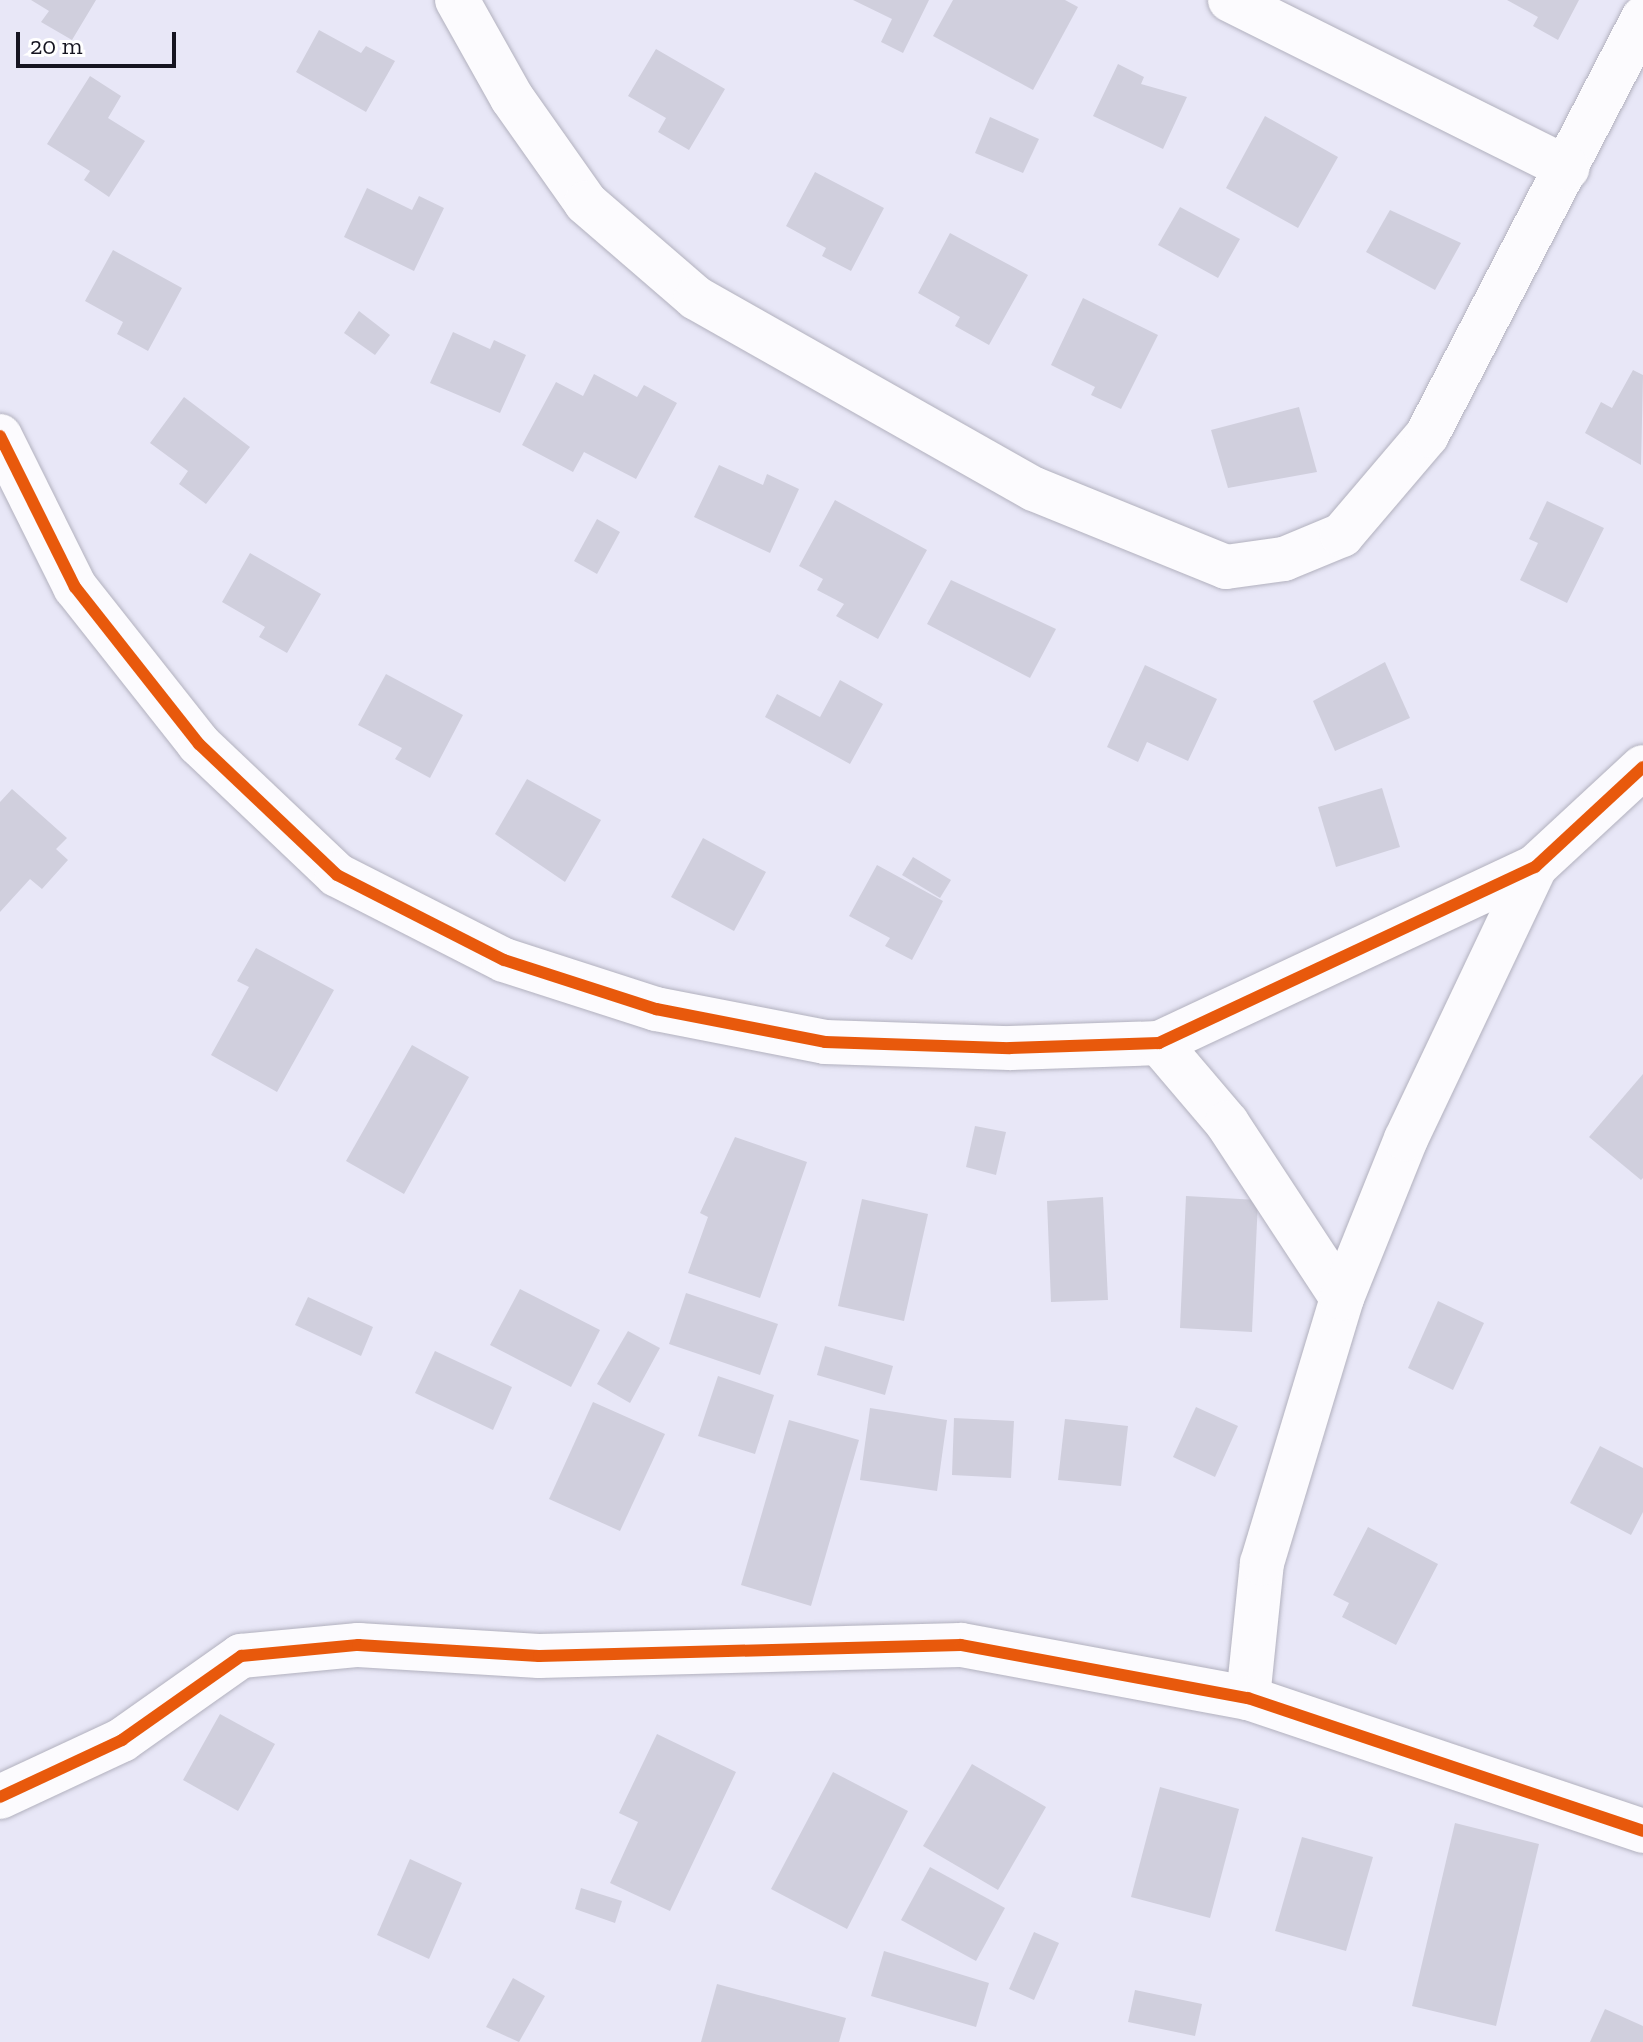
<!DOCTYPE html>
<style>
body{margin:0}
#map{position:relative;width:1643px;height:2042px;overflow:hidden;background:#e8e7f7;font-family:"Zilla Slab",serif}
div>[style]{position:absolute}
.building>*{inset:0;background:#d0cfdd}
.roads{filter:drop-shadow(0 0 2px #b2b1be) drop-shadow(0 0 2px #b2b1be)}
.minor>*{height:44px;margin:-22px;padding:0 22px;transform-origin:22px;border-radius:22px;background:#fcfbfe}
.cycleway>*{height:12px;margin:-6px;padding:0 6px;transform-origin:6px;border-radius:6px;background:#e8590c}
span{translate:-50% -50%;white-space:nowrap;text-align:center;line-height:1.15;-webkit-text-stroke:6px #fff;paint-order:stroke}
.scale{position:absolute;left:16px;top:32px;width:160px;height:36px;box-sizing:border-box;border:4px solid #151420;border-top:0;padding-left:10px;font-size:24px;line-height:28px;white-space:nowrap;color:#151420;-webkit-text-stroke:6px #fff;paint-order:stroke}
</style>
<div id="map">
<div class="building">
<i style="clip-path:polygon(31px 0,96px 0,72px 40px,41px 22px,49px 11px)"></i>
<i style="clip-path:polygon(853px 0,929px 0,903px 53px,881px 42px,892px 19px)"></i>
<i style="clip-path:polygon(953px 0,1065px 0,1078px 7px,1033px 90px,933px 36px)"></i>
<i style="clip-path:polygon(1507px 0,1579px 0,1558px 40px,1533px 26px,1538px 17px)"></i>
<i style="clip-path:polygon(319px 30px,361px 53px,366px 46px,395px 61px,366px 112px,296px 72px)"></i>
<i style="clip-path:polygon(656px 49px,725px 89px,689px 150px,658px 132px,666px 118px,628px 96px)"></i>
<i style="clip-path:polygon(1118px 64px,1144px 77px,1141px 84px,1187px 97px,1163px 149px,1093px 116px)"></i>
<i style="clip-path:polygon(90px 76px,121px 96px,108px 118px,145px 141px,109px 197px,84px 180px,90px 171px,47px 144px)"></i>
<i style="clip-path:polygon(1265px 116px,1338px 157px,1298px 228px,1226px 188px)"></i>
<i style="clip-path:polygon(990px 117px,1039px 139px,1023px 173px,975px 153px)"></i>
<i style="clip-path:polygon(815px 172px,884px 208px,851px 271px,822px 256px,826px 248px,786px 226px)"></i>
<i style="clip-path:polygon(367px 188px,412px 210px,419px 196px,444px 208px,414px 271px,344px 237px)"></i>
<i style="clip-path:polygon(1180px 207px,1240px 239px,1218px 278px,1158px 245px)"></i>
<i style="clip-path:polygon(1390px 210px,1461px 243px,1435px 290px,1366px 252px)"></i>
<i style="clip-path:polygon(950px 233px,1028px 275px,989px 345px,955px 326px,960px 317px,918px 293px)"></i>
<i style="clip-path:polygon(113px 250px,182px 288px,148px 351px,117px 334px,123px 322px,85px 301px)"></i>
<i style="clip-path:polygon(1083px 298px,1158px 335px,1121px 409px,1091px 395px,1095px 387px,1051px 365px)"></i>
<i style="clip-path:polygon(359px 311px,390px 335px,375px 355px,344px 333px)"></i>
<i style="clip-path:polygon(453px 332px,490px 349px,494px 340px,526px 355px,500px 413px,430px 383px)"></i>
<i style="clip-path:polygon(1633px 370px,1643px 375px,1641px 465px,1585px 433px,1601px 402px,1612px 408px)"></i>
<i style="clip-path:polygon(594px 374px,637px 397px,644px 385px,677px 403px,636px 479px,584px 452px,573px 472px,522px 445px,556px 382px,583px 396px)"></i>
<i style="clip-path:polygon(184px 397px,250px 447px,206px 504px,179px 484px,188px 471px,150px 443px)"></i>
<i style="clip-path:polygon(1299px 407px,1317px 472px,1228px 488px,1211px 430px)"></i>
<i style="clip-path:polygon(719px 465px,763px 485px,767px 474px,799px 489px,770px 553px,694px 517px)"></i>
<i style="clip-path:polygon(835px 500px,927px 550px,878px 639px,836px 616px,844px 604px,817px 590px,823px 579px,799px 566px)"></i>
<i style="clip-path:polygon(1547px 501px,1604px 528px,1567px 603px,1520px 580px,1538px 543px,1529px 539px)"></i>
<i style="clip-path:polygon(597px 519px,620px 532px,597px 574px,574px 561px)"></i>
<i style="clip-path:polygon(250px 553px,321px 594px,287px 653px,259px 637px,265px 627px,222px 602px)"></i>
<i style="clip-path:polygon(951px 580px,1056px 629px,1030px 678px,927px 624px)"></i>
<i style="clip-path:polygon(1385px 662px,1410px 718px,1335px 751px,1313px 701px)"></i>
<i style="clip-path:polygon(1145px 665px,1217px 699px,1188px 761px,1147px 742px,1138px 762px,1107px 747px)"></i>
<i style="clip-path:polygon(386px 674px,463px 715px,430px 778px,395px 759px,402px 748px,358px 725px)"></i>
<i style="clip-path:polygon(840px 680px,883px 704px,850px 764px,765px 717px,777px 694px,820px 717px)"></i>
<i style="clip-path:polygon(527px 779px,601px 820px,565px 882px,495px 834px)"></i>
<i style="clip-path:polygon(1382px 788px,1400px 847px,1336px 867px,1318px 807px)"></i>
<i style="clip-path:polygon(12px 789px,67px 838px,56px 849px,68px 860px,42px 889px,30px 879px,0 912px,0 802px)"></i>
<i style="clip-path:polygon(703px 838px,766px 872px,734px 931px,671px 897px)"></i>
<i style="clip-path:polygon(913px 857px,951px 880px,940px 898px,902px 875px)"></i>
<i style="clip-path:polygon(877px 865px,943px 901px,912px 960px,885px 946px,890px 938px,849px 916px)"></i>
<i style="clip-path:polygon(256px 948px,334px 990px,277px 1092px,211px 1055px,249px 987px,237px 981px)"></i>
<i style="clip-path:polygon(412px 1045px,469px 1077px,404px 1194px,346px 1161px)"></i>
<i style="clip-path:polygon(1643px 1074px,1643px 1178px,1641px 1180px,1589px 1137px)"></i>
<i style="clip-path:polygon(975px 1126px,1006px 1132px,996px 1175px,966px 1167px)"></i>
<i style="clip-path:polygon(735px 1137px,807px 1162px,760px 1298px,688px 1273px,708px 1217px,700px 1213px)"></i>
<i style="clip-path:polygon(1186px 1196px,1258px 1200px,1252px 1332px,1180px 1328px)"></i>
<i style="clip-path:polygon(1103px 1197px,1108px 1300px,1051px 1302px,1047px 1201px)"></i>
<i style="clip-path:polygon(862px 1199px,928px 1214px,904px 1321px,838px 1306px)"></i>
<i style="clip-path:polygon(520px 1289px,600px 1330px,571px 1387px,490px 1345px)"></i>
<i style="clip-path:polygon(686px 1293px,778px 1324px,760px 1375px,669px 1344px)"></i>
<i style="clip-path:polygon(308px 1297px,373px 1327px,361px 1356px,295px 1325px)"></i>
<i style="clip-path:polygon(1438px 1301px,1484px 1323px,1453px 1390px,1408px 1368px)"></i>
<i style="clip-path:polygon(628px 1331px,660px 1348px,630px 1403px,597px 1384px)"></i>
<i style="clip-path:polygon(825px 1346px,893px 1366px,885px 1395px,817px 1375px)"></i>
<i style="clip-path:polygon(435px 1351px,512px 1387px,493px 1430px,415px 1393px)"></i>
<i style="clip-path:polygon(718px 1376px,774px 1395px,755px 1454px,698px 1436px)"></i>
<i style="clip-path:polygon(593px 1402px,665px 1434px,620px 1531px,549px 1499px)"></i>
<i style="clip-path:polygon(1196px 1407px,1238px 1426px,1215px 1477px,1173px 1457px)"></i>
<i style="clip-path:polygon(870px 1408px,947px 1420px,937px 1491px,860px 1480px)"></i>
<i style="clip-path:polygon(954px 1418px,1014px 1421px,1011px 1478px,952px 1475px)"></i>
<i style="clip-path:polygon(1065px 1419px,1128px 1426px,1121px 1486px,1058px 1480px)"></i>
<i style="clip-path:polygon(789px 1420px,859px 1440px,811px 1606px,741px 1585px)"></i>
<i style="clip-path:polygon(1600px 1446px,1643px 1468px,1643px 1512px,1631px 1535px,1570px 1503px)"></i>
<i style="clip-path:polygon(1368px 1527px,1438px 1564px,1396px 1645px,1342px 1617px,1349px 1603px,1333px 1595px)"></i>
<i style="clip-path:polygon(220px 1714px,275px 1744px,238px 1811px,183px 1780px)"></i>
<i style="clip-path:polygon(657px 1734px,736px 1772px,670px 1911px,610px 1883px,638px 1822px,619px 1813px)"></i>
<i style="clip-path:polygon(972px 1764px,1046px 1807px,998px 1890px,923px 1846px)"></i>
<i style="clip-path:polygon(833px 1772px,908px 1811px,847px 1929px,771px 1889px)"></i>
<i style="clip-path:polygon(1160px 1787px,1239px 1809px,1210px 1918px,1131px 1897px)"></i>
<i style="clip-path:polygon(1455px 1823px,1539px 1844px,1496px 2026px,1412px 2006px)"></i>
<i style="clip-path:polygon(1302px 1837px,1373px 1857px,1346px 1951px,1275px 1931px)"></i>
<i style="clip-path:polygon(410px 1859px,462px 1883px,429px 1959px,377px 1935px)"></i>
<i style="clip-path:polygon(930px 1867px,1005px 1908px,976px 1961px,901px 1920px)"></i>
<i style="clip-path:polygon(581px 1888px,622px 1901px,615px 1923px,575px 1909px)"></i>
<i style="clip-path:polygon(1034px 1932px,1059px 1943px,1034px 2000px,1009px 1989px)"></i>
<i style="clip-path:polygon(884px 1951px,989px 1983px,976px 2027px,871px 1996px)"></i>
<i style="clip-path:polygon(513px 1978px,545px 1996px,519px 2042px,486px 2027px)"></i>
<i style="clip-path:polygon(717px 1984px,846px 2018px,839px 2042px,701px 2042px)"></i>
<i style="clip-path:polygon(1135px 1990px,1202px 2004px,1195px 2036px,1128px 2022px)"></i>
<i style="clip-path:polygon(1605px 2009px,1643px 2026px,1643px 2042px,1590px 2042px)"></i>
</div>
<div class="roads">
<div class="minor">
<i style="left:457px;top:0;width:112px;rotate:60.7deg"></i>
<i style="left:512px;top:98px;width:128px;rotate:54.8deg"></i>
<i style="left:586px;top:203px;width:145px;rotate:40.8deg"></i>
<i style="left:696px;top:298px;width:388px;rotate:29.5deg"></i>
<i style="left:1034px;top:489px;width:207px;rotate:22.1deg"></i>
<i style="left:1226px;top:567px;width:59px;rotate:-7.9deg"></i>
<i style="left:1284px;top:559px;width:63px;rotate:-22.5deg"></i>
<i style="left:1342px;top:535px;width:131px;rotate:-49.6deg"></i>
<i style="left:1427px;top:435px;width:470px;rotate:-62.6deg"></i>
<i style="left:1230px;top:0;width:377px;rotate:26.5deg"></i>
<i style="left:0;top:436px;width:169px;rotate:63.6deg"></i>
<i style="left:75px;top:587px;width:200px;rotate:51.7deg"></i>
<i style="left:199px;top:744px;width:190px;rotate:43.5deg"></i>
<i style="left:337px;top:875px;width:187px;rotate:27deg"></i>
<i style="left:504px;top:960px;width:160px;rotate:17.9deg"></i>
<i style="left:656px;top:1009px;width:172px;rotate:11deg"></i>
<i style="left:825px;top:1042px;width:185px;rotate:1.9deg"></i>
<i style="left:1010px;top:1048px;width:149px;rotate:-1.9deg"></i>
<i style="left:1159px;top:1043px;width:415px;rotate:-25.1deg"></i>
<i style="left:1535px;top:867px;width:147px;rotate:-42.8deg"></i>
<i style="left:1159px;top:1043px;width:105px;rotate:49.6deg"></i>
<i style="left:1227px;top:1123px;width:209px;rotate:56.7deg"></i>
<i style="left:1248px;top:1698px;width:136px;rotate:-84.1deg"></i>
<i style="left:1262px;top:1563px;width:277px;rotate:-73.2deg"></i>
<i style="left:1342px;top:1298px;width:171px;rotate:-68.1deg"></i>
<i style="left:1406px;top:1139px;width:301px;rotate:-64.6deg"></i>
<i style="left:0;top:1797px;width:135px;rotate:-25deg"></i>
<i style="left:122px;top:1740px;width:146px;rotate:-35.2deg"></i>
<i style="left:241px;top:1656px;width:118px;rotate:-5.4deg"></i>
<i style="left:358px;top:1645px;width:181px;rotate:3.5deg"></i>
<i style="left:539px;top:1656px;width:422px;rotate:-1.5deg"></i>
<i style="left:961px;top:1645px;width:292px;rotate:10.5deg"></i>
<i style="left:1248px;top:1698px;width:417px;rotate:18.6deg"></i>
</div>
</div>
<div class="cycleway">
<i style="left:0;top:436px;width:169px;rotate:63.6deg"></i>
<i style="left:75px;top:587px;width:200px;rotate:51.7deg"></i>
<i style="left:199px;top:744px;width:190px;rotate:43.5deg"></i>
<i style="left:337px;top:875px;width:187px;rotate:27deg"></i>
<i style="left:504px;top:960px;width:160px;rotate:17.9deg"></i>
<i style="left:656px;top:1009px;width:172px;rotate:11deg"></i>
<i style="left:825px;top:1042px;width:185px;rotate:1.9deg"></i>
<i style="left:1010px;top:1048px;width:149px;rotate:-1.9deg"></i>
<i style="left:1159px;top:1043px;width:415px;rotate:-25.1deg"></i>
<i style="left:1535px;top:867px;width:147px;rotate:-42.8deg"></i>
<i style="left:0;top:1797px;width:135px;rotate:-25deg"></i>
<i style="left:122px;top:1740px;width:146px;rotate:-35.2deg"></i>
<i style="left:241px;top:1656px;width:118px;rotate:-5.4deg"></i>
<i style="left:358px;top:1645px;width:181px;rotate:3.5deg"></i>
<i style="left:539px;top:1656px;width:422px;rotate:-1.5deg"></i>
<i style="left:961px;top:1645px;width:292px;rotate:10.5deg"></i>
<i style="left:1248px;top:1698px;width:417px;rotate:18.6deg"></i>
</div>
<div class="scale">20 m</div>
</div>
